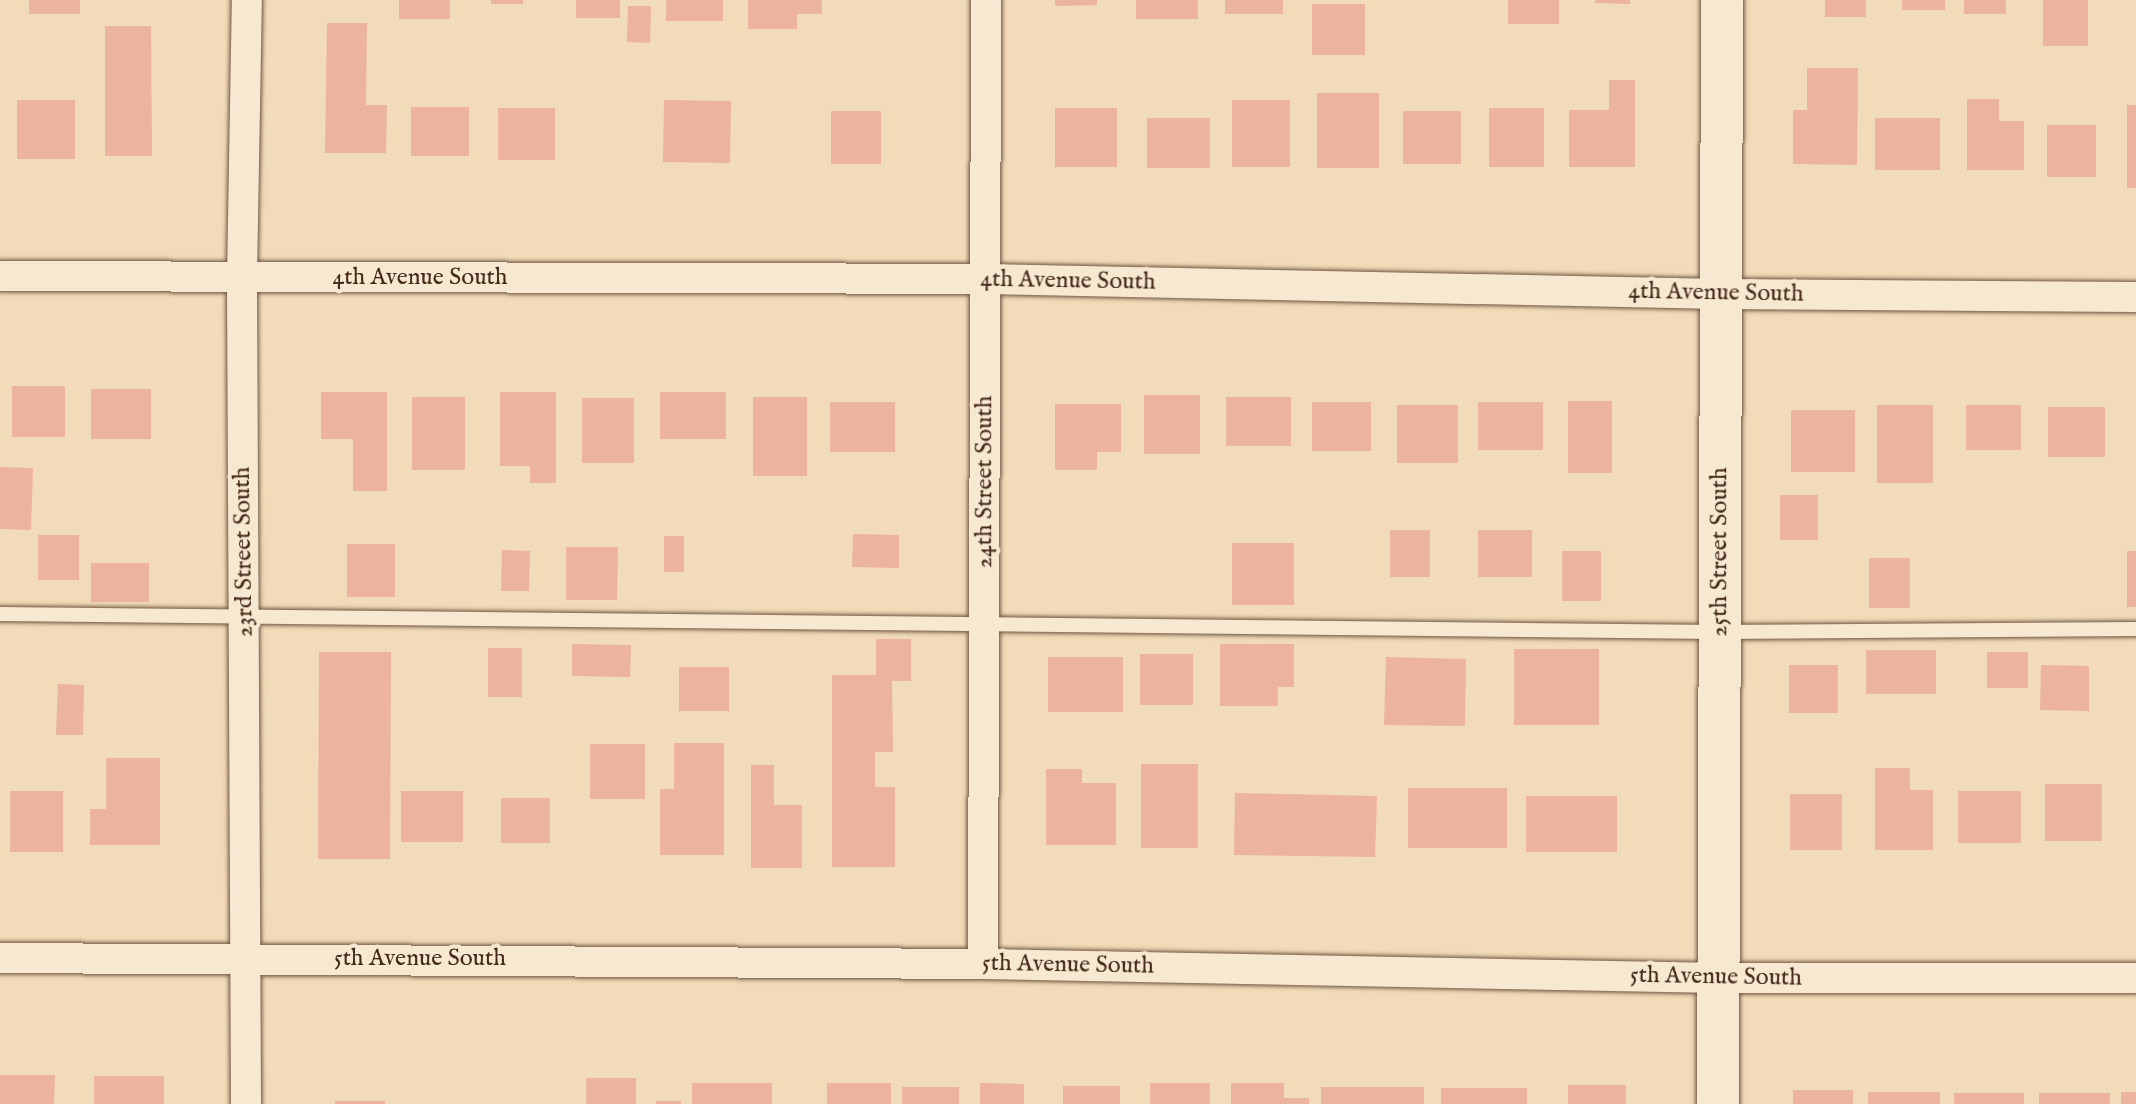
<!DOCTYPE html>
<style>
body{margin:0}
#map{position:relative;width:2136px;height:1104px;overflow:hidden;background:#f2dbb8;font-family:"IM FELL English",serif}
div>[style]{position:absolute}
.building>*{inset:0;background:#ecb39f}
.roads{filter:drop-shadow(0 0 2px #705642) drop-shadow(0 0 2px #705642)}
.lane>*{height:14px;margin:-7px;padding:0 7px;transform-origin:7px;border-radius:7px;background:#f7e8d1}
.street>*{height:30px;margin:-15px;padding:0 15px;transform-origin:15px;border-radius:15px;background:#f7e8d1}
.secondary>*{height:42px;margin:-21px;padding:0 21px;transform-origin:21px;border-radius:21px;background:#f7e8d1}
span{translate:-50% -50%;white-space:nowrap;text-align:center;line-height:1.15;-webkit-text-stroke:8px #f7e8d1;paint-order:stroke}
.street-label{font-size:24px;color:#452a1a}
</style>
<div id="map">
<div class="building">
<i style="clip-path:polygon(29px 0,80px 0,80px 14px,29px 14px)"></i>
<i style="clip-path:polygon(399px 0,450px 0,450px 19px,399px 19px)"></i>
<i style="clip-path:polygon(491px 0,523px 0,523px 4px,491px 4px)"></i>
<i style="clip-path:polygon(576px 0,620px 0,620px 18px,576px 18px)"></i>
<i style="clip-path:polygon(666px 0,723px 0,723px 21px,666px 21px)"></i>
<i style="clip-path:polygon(748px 0,822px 0,822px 14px,797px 14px,797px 29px,748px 29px)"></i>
<i style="clip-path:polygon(1055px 0,1097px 0,1097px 5px,1055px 6px)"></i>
<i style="clip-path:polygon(1136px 0,1198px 0,1198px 19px,1136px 19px)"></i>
<i style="clip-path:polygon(1225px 0,1283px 0,1283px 14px,1225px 14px)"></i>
<i style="clip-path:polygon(1508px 0,1559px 0,1559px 24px,1508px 24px)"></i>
<i style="clip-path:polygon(1595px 0,1630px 0,1630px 4px,1595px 3px)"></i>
<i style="clip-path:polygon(1825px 0,1866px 0,1866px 17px,1825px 17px)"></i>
<i style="clip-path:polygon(1902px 0,1945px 0,1945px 10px,1902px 10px)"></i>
<i style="clip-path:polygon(1964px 0,2006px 0,2006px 14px,1964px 14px)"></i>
<i style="clip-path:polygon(2043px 0,2088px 0,2088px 46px,2043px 46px)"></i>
<i style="clip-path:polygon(1312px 4px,1365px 4px,1365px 55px,1312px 55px)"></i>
<i style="clip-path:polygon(628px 6px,651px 6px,650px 43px,627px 42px)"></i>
<i style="clip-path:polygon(327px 23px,367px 23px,366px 105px,387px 105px,386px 153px,325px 153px)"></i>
<i style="clip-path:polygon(105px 26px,151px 26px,152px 156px,105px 156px)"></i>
<i style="clip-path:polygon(1807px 68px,1858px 68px,1857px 165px,1793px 164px,1793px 110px,1807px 110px)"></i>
<i style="clip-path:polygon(1609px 80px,1635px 80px,1635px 167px,1569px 167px,1569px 110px,1609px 110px)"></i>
<i style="clip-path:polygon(1317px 93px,1379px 93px,1379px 168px,1317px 168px)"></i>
<i style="clip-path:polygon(1967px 99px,1999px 99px,1999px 121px,2024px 121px,2024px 170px,1967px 170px)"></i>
<i style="clip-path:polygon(17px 100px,75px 100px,75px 159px,17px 159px)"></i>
<i style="clip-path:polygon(664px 100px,731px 101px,730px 163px,663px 162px)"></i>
<i style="clip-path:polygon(1232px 100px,1290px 100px,1290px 167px,1232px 167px)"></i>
<i style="clip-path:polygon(2127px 105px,2136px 105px,2136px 188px,2127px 188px)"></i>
<i style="clip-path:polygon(411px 107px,469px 107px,469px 156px,411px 156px)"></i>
<i style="clip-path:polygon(498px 108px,555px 108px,555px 160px,498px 160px)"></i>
<i style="clip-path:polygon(1055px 108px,1117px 108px,1117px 167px,1055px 167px)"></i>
<i style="clip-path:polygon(1489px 108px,1544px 108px,1544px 167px,1489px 167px)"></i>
<i style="clip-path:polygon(831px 111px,881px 111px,881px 164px,831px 164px)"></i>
<i style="clip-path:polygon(1403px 111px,1461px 111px,1461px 164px,1403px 164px)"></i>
<i style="clip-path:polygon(1147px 118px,1210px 118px,1210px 168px,1147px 168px)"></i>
<i style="clip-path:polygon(1875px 118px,1940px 118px,1940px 170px,1875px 170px)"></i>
<i style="clip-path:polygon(2047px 125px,2096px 125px,2096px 177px,2047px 177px)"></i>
<i style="clip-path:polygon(12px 386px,65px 386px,65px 437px,12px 437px)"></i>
<i style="clip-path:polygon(91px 389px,151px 389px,151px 439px,91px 439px)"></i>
<i style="clip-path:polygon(321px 392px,387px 392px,387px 491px,353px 491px,353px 439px,321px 439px)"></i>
<i style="clip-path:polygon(500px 392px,556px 392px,556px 483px,530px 483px,530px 466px,500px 466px)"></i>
<i style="clip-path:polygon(660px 392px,726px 392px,726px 439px,660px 439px)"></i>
<i style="clip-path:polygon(1144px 395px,1200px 395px,1200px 454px,1144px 454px)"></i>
<i style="clip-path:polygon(412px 397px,465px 397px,465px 470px,412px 470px)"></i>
<i style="clip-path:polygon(753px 397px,807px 397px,807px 476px,753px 476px)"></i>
<i style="clip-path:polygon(1226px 397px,1291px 397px,1291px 446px,1226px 446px)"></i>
<i style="clip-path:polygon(582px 398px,634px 398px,634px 463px,582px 463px)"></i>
<i style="clip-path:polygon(1568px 401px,1612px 401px,1612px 473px,1568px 473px)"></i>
<i style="clip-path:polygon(830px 402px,895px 402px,895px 452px,830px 452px)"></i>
<i style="clip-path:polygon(1312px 402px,1371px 402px,1371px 451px,1312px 451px)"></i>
<i style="clip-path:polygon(1478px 402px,1543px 402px,1543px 450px,1478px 450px)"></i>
<i style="clip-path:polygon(1055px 404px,1121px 404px,1121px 452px,1097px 452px,1097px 470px,1055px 470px)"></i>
<i style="clip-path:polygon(1397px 405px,1458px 405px,1458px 463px,1397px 463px)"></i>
<i style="clip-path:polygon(1877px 405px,1933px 405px,1933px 483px,1877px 483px)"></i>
<i style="clip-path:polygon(1966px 405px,2021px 405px,2021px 450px,1966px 450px)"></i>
<i style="clip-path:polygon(2048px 407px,2105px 407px,2105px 457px,2048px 457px)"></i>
<i style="clip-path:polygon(1791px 410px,1855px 410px,1855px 472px,1791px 472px)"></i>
<i style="clip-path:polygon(0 467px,33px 468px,31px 530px,0 529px)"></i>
<i style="clip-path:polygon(1780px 495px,1818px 495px,1818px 540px,1780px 540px)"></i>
<i style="clip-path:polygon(1390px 530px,1430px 530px,1430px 577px,1390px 577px)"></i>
<i style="clip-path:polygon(1478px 530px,1532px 530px,1532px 577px,1478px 577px)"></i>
<i style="clip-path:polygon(853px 534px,899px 535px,899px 568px,852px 567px)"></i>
<i style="clip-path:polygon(38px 535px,79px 535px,79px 580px,38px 580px)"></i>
<i style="clip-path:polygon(664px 536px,684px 536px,684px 572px,664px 572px)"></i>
<i style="clip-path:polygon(1232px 543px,1294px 543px,1294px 605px,1232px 605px)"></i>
<i style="clip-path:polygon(347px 544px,395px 544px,395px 597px,347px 597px)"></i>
<i style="clip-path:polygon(566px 547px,618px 547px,617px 600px,566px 600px)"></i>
<i style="clip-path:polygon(502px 550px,530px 551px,529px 591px,501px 591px)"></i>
<i style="clip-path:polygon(1562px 551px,1601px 551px,1601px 601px,1562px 601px)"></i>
<i style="clip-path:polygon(2127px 551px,2136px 551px,2136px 607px,2127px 607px)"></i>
<i style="clip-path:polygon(1869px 558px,1910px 558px,1910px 608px,1869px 608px)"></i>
<i style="clip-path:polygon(91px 563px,149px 563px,149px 602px,91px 602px)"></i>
<i style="clip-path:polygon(876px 639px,911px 639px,911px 681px,892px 681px,893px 752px,875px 752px,875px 787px,895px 787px,895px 867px,832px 867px,832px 675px,876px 675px)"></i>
<i style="clip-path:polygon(572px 644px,631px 645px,630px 677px,572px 676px)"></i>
<i style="clip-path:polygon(1220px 644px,1294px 644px,1294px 687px,1278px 687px,1278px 706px,1220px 706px)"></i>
<i style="clip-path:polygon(488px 648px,522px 648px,522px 697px,488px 697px)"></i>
<i style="clip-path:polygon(1514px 649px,1599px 649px,1599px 725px,1514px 725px)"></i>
<i style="clip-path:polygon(1866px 650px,1936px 650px,1936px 694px,1866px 694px)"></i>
<i style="clip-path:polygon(319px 652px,391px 652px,390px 859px,318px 859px)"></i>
<i style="clip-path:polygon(1987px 652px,2028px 652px,2028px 688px,1987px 688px)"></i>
<i style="clip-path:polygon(1140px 654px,1193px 654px,1193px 705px,1140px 705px)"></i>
<i style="clip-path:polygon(1048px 657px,1123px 657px,1123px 712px,1048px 712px)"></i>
<i style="clip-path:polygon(1386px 657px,1466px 659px,1465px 726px,1384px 725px)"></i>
<i style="clip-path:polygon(1789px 665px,1838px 665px,1838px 713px,1789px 713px)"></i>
<i style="clip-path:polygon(2041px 665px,2089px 666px,2089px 711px,2040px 710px)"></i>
<i style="clip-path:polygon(679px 667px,729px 667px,729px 711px,679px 711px)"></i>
<i style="clip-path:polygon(58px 684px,84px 685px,83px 735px,56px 735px)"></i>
<i style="clip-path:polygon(674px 743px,724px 743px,724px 855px,660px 855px,660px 789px,674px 789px)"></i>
<i style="clip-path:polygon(590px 744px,645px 744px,645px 799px,590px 799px)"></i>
<i style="clip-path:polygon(106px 758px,160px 758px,160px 845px,90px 845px,90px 809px,106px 809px)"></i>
<i style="clip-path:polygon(1141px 764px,1198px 764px,1198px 848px,1141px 848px)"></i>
<i style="clip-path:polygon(751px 765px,774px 765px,774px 805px,802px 805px,802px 868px,751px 868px)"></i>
<i style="clip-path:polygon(1875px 768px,1910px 768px,1910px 790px,1933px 790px,1933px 850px,1875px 850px)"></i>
<i style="clip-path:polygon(1046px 769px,1082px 769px,1082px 783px,1116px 783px,1116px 845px,1046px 845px)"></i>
<i style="clip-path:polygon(2045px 784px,2102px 784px,2102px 841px,2045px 841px)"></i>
<i style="clip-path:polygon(1408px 788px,1507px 788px,1507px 848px,1408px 848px)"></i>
<i style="clip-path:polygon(10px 791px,63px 791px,63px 852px,10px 852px)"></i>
<i style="clip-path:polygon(401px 791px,463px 791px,463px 842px,401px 842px)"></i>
<i style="clip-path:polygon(1958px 791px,2021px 791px,2021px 843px,1958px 843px)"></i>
<i style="clip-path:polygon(1235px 793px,1377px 796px,1375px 857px,1234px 855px)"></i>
<i style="clip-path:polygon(1790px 794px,1842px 794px,1842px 850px,1790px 850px)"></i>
<i style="clip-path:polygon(1526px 796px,1617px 796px,1617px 852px,1526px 852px)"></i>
<i style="clip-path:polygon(501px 798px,550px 798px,550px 843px,501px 843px)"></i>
<i style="clip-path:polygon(0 1075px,55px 1075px,54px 1104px,0 1104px)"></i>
<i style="clip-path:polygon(94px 1076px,164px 1076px,164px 1104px,94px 1104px)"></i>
<i style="clip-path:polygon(586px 1078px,636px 1078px,636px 1104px,586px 1104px)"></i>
<i style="clip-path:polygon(692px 1083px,772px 1083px,772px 1104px,692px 1104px)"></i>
<i style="clip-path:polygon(827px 1083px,891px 1083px,891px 1104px,827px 1104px)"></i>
<i style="clip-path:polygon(980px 1083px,1024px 1084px,1024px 1104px,980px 1104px)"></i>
<i style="clip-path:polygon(1150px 1083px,1210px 1083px,1210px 1104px,1150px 1104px)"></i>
<i style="clip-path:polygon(1231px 1083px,1284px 1083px,1284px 1098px,1309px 1098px,1309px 1104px,1231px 1104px)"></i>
<i style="clip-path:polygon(1568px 1085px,1626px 1085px,1626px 1104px,1568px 1104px)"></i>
<i style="clip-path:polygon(1063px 1086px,1120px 1086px,1120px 1104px,1063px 1104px)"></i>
<i style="clip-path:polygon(902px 1087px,959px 1087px,959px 1104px,902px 1104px)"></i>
<i style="clip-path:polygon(1321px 1087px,1424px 1087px,1424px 1104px,1321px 1104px)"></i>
<i style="clip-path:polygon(1441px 1088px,1527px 1088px,1527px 1104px,1441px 1104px)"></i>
<i style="clip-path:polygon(1793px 1090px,1853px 1090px,1853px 1104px,1793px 1104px)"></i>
<i style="clip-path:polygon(1868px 1092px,1940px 1092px,1940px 1104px,1868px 1104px)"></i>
<i style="clip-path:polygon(2121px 1092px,2136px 1092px,2136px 1104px,2121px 1104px)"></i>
<i style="clip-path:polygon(1954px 1093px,2024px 1093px,2024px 1104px,1954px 1104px)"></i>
<i style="clip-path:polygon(2039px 1093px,2110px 1093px,2110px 1104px,2039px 1104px)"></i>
<i style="clip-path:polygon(335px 1101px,385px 1101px,385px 1104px,335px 1104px)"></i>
<i style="clip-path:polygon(656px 1101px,681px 1101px,681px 1104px,656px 1104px)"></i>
</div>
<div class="roads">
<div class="lane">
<i style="left:0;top:614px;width:1720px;rotate:0.6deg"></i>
<i style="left:1720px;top:632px;width:416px;rotate:-0.4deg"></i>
</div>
<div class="street">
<i style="left:0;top:276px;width:985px;rotate:0.17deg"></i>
<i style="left:985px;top:279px;width:735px;rotate:1.17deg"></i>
<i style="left:1720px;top:294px;width:416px;rotate:0.4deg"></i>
<i style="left:0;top:958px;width:983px;rotate:0.35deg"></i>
<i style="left:983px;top:964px;width:737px;rotate:1.09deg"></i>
<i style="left:1720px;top:978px;width:416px"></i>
<i style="left:983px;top:964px;width:964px;rotate:-89.82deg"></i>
<i style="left:246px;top:1104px;width:826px;rotate:-90.28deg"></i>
<i style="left:242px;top:278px;width:278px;rotate:-89deg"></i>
</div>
<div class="secondary">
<i style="left:1718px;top:1104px;width:1104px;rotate:-89.79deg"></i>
</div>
</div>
<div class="street-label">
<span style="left:420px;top:278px">4th Avenue South</span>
<span style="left:1068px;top:281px;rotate:1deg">4th Avenue South</span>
<span style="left:1716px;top:293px;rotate:1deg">4th Avenue South</span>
<span style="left:985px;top:482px;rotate:-90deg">24th Street South</span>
<span style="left:244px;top:552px;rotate:-91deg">23rd Street South</span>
<span style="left:1720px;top:552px;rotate:-90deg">25th Street South</span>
<span style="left:420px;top:959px">5th Avenue South</span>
<span style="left:1068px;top:965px;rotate:1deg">5th Avenue South</span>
<span style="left:1716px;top:977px;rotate:1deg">5th Avenue South</span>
</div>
</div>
